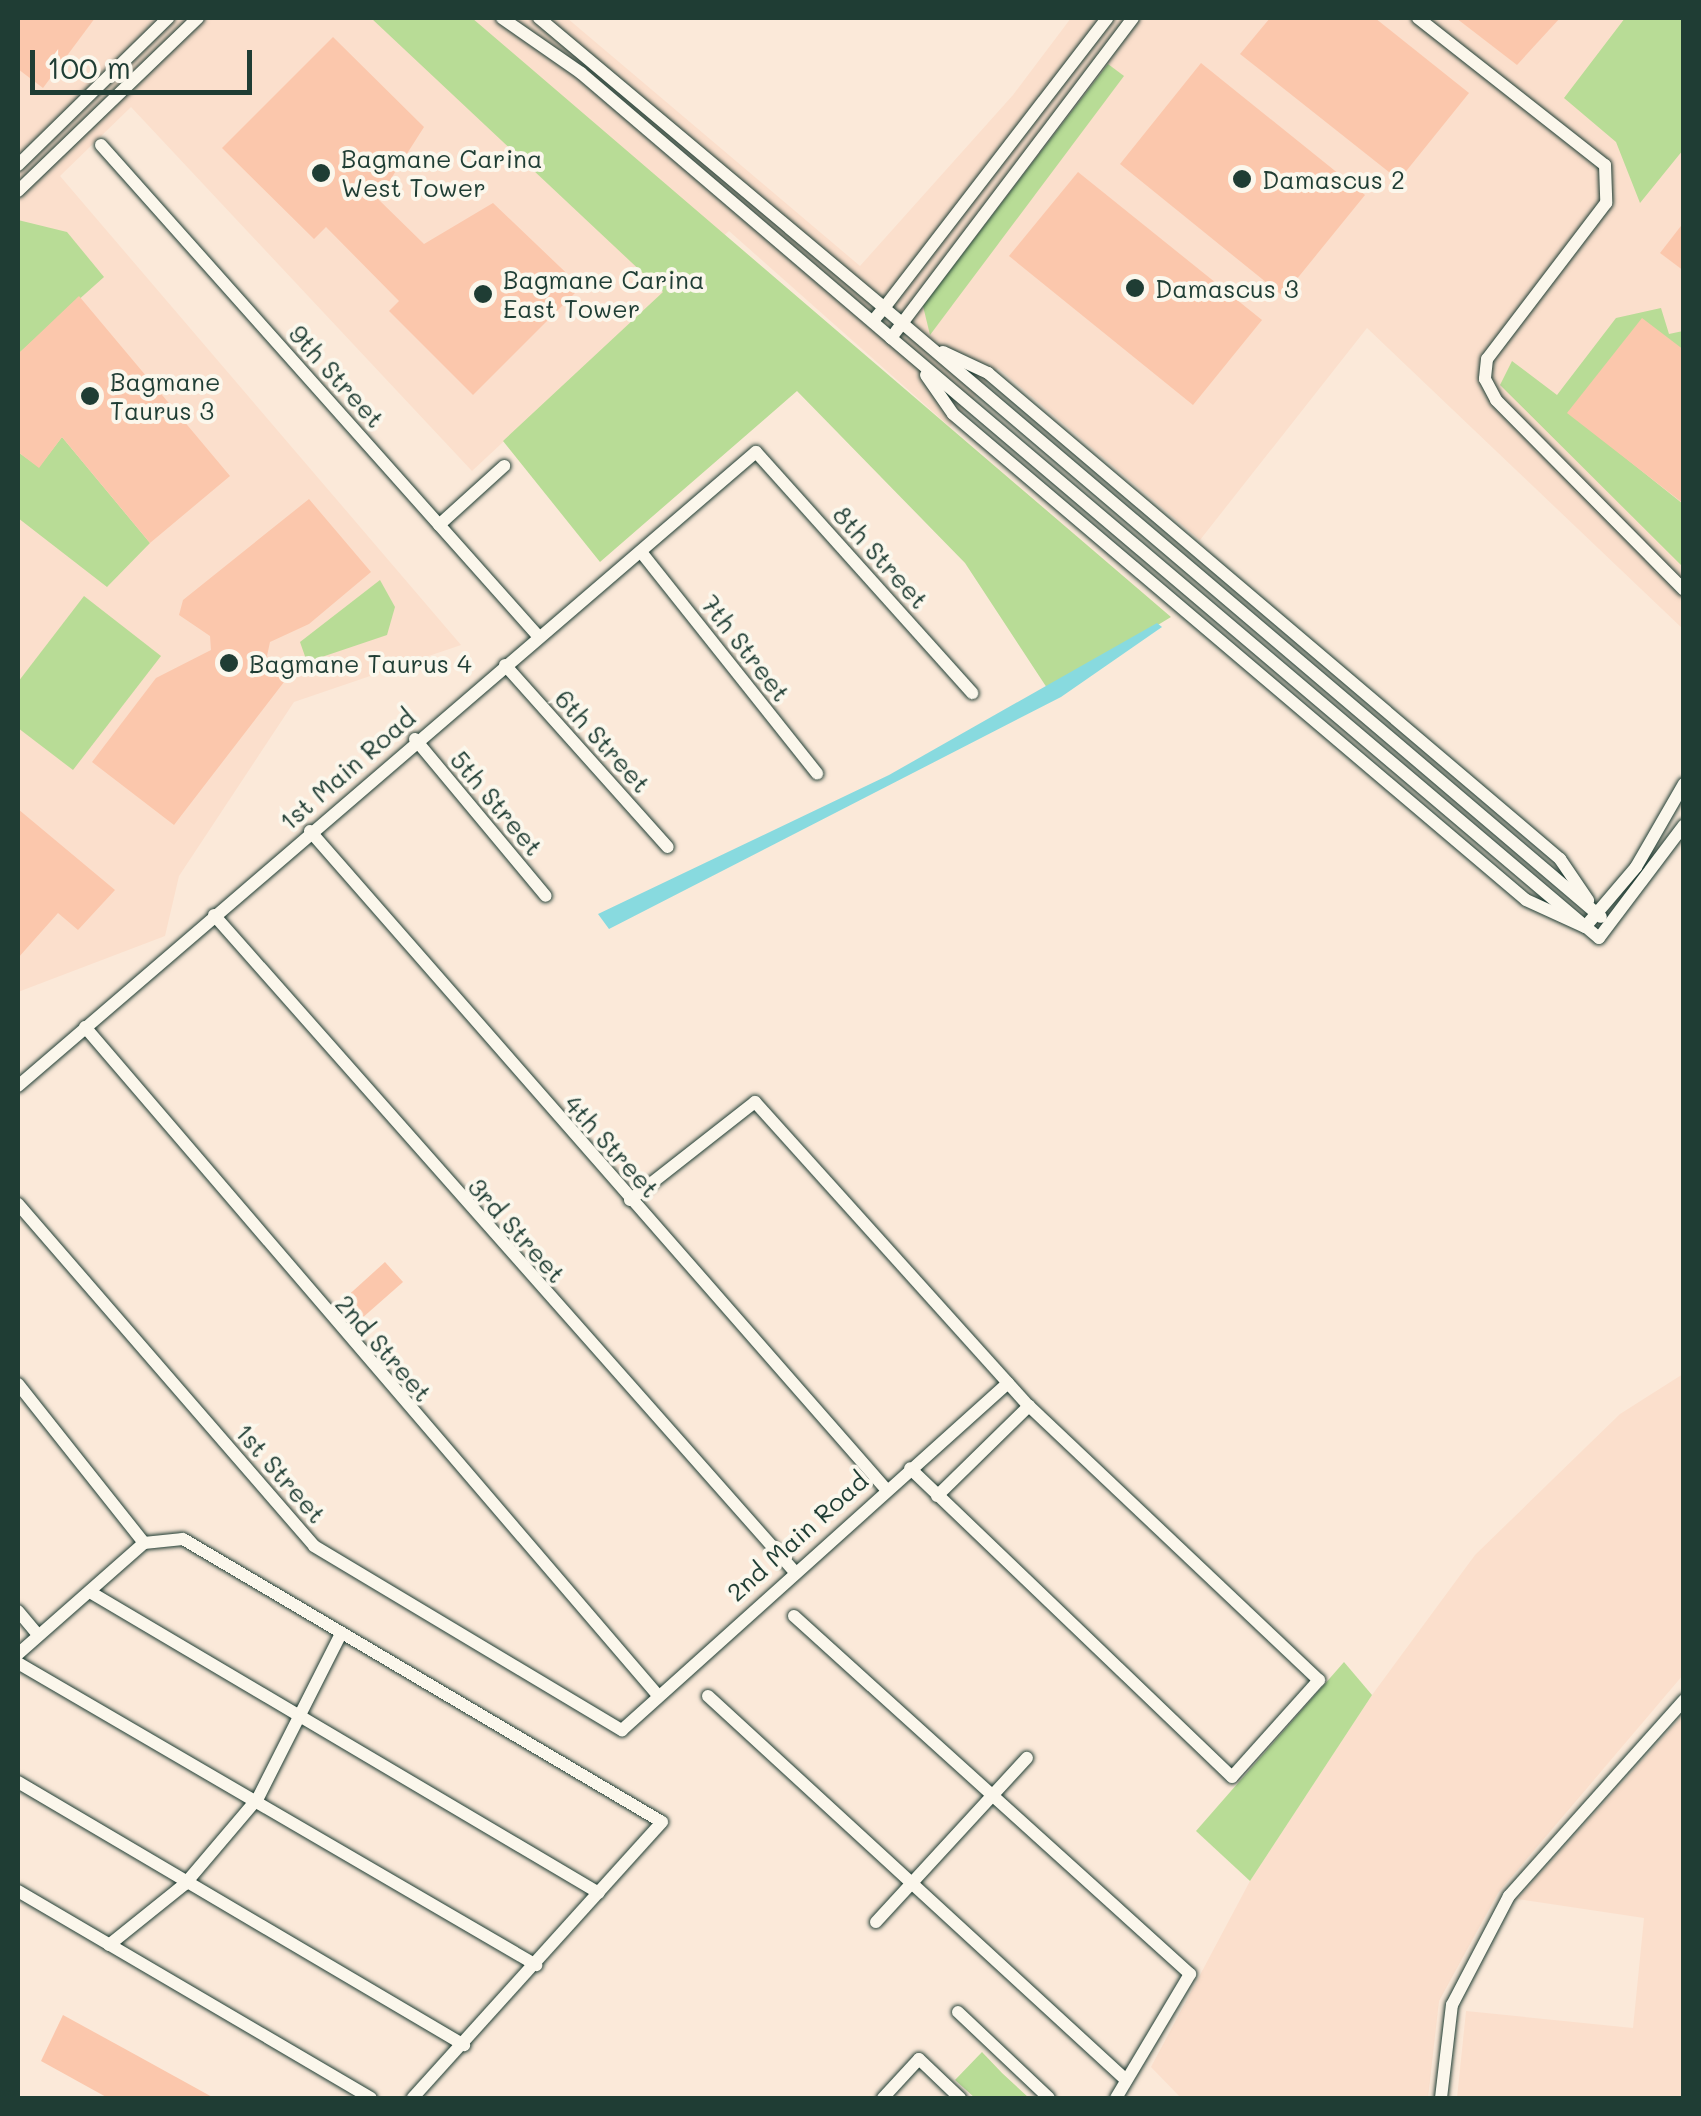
<!DOCTYPE html>
<style>
body{margin:0}
#map{position:relative;width:1701px;height:2116px;overflow:hidden;background:#fbe9d9;font-family:Mali,sans-serif}
div>[style]{position:absolute}
.built>*{inset:0;background:#fbdfcc}
.green>*{inset:0;background:#b8dc96}
.water>*{inset:0;background:#88dadf}
.stream>*{height:5px;margin:-2.5px;padding:0 2.5px;transform-origin:2.5px;border-radius:2.5px;background:#88dadf}
.building>*{inset:0;background:#fbc7ac}
.roads{filter:drop-shadow(0 0 2px #1f3d34) drop-shadow(0 0 2px #1f3d34)}
.street>*{height:12px;margin:-6px;padding:0 6px;transform-origin:6px;border-radius:6px;background:#fbf7ec}
.dots>*{width:28px;height:28px;translate:-50% -50%;box-sizing:border-box;border:5px solid #fbf7ec;border-radius:50%}
span{translate:-50% -50%;white-space:nowrap;text-align:center;line-height:1.15;-webkit-text-stroke:8px #fbf7ec;paint-order:stroke}
.poi-label{font-size:25px;color:#1f3d34}
.left{translate:0 -50%;text-align:left}
.street-label{font-size:25px;color:#1f3d34}
.frame{position:absolute;inset:0;border:20px solid #1f3d34;pointer-events:none}
.scale{position:absolute;left:30px;top:50px;width:222px;height:45px;box-sizing:border-box;border:5px solid #1f3d34;border-top:0;padding-left:12px;font-size:30px;line-height:35px;white-space:nowrap;color:#1f3d34;-webkit-text-stroke:8px #fbf7ec;paint-order:stroke}
</style>
<div id="map">
<div class="built">
<i style="clip-path:polygon(18px 18px,567px 18px,860px 266px,1013px 95px,1071px 18px,1683px 18px,1683px 629px,1367px 328px,1200px 540px,998px 368px,950px 427px,729px 231px,472px 471px,131px 107px,60px 176px,461px 645px,294px 702px,179px 876px,165px 936px,18px 992px)"></i>
<i style="clip-path:polygon(1683px 1374px,1683px 1675px,1498px 1893px,1439px 2001px,1428px 2098px,1181px 2098px,1151px 2067px,1250px 1881px,1372px 1695px,1475px 1555px,1620px 1414px)"></i>
<i style="clip-path:polygon(1683px 1715px,1683px 2098px,1457px 2098px,1466px 2011px,1633px 2028px,1644px 1918px,1517px 1899px)"></i>
</div>
<div class="green">
<i style="clip-path:polygon(371px 18px,472px 18px,1171px 617px,1049px 691px,965px 563px,797px 391px,600px 562px,503px 441px,663px 292px)"></i>
<i style="clip-path:polygon(1625px 18px,1683px 18px,1683px 150px,1640px 203px,1616px 142px,1564px 98px)"></i>
<i style="clip-path:polygon(1108px 64px,1124px 76px,930px 335px,923px 306px)"></i>
<i style="clip-path:polygon(18px 220px,67px 232px,104px 277px,18px 354px)"></i>
<i style="clip-path:polygon(1661px 308px,1669px 334px,1683px 331px,1683px 350px,1568px 412px,1683px 504px,1683px 567px,1500px 385px,1512px 361px,1557px 395px,1616px 318px)"></i>
<i style="clip-path:polygon(62px 437px,150px 543px,107px 587px,18px 518px,18px 452px,39px 467px)"></i>
<i style="clip-path:polygon(380px 580px,395px 607px,387px 635px,307px 662px,300px 642px)"></i>
<i style="clip-path:polygon(84px 596px,161px 656px,73px 770px,18px 728px,18px 682px)"></i>
<i style="clip-path:polygon(1344px 1662px,1372px 1695px,1250px 1881px,1196px 1831px)"></i>
<i style="clip-path:polygon(982px 2052px,1002px 2073px,1029px 2098px,975px 2098px,955px 2080px)"></i>
</div>
<div class="water">
<i style="clip-path:polygon(1157px 623px,1162px 627px,1061px 697px,609px 929px,598px 914px,889px 775px)"></i>
</div>
<div class="stream">
<i style="left:249px;top:2098px;width:1px"></i>
</div>
<div class="building">
<i style="clip-path:polygon(18px 18px,95px 18px,43px 88px,18px 69px)"></i>
<i style="clip-path:polygon(1270px 18px,1375px 18px,1469px 93px,1399px 180px,1240px 54px)"></i>
<i style="clip-path:polygon(1456px 18px,1560px 18px,1517px 65px)"></i>
<i style="clip-path:polygon(333px 37px,424px 127px,378px 199px,424px 244px,493px 203px,581px 287px,473px 395px,389px 311px,399px 301px,326px 227px,314px 239px,222px 148px)"></i>
<i style="clip-path:polygon(1201px 63px,1365px 195px,1283px 296px,1120px 164px)"></i>
<i style="clip-path:polygon(1078px 172px,1262px 320px,1193px 405px,1009px 256px)"></i>
<i style="clip-path:polygon(1684px 222px,1684px 271px,1660px 253px)"></i>
<i style="clip-path:polygon(79px 296px,230px 476px,150px 543px,62px 437px,39px 468px,18px 452px,18px 354px)"></i>
<i style="clip-path:polygon(1642px 318px,1684px 350px,1684px 504px,1567px 413px)"></i>
<i style="clip-path:polygon(309px 499px,371px 572px,309px 624px,270px 642px,267px 656px,284px 682px,174px 825px,92px 762px,156px 678px,211px 650px,210px 636px,179px 615px,183px 600px)"></i>
<i style="clip-path:polygon(18px 809px,115px 890px,78px 930px,58px 913px,18px 958px)"></i>
<i style="clip-path:polygon(385px 1262px,403px 1282px,361px 1319px,343px 1300px)"></i>
<i style="clip-path:polygon(63px 2015px,136px 2055px,214px 2098px,108px 2098px,41px 2061px)"></i>
</div>
<div class="roads">
<div class="street">
<i style="left:502px;top:18px;width:96px;rotate:34.8deg"></i>
<i style="left:581px;top:73px;width:408px;rotate:40.5deg"></i>
<i style="left:891px;top:338px;width:401px;rotate:-52.9deg"></i>
<i style="left:539px;top:18px;width:451px;rotate:40deg"></i>
<i style="left:884px;top:308px;width:366px;rotate:-52.4deg"></i>
<i style="left:1418px;top:18px;width:238px;rotate:38.2deg"></i>
<i style="left:1605px;top:165px;width:38px;rotate:88deg"></i>
<i style="left:1606px;top:203px;width:196px;rotate:127.3deg"></i>
<i style="left:1487px;top:359px;width:20px;rotate:96deg"></i>
<i style="left:1485px;top:379px;width:24px;rotate:62deg"></i>
<i style="left:1496px;top:400px;width:267px;rotate:45.3deg"></i>
<i style="left:101px;top:145px;width:659px;rotate:48.32deg"></i>
<i style="left:18px;top:165px;width:210px;rotate:-44.4deg"></i>
<i style="left:18px;top:191px;width:250px;rotate:-43.9deg"></i>
<i style="left:873px;top:321px;width:17px;rotate:-50deg"></i>
<i style="left:884px;top:308px;width:23px;rotate:40deg"></i>
<i style="left:902px;top:323px;width:917px;rotate:40.36deg"></i>
<i style="left:891px;top:338px;width:928px;rotate:40.28deg"></i>
<i style="left:1599px;top:938px;width:141px;rotate:-53deg"></i>
<i style="left:943px;top:352px;width:50px;rotate:25deg"></i>
<i style="left:988px;top:373px;width:751px;rotate:40.35deg"></i>
<i style="left:1560px;top:859px;width:50px;rotate:55.7deg"></i>
<i style="left:926px;top:375px;width:47px;rotate:55.3deg"></i>
<i style="left:953px;top:414px;width:751px;rotate:40.3deg"></i>
<i style="left:1526px;top:900px;width:65px;rotate:24.6deg"></i>
<i style="left:1585px;top:927px;width:79px;rotate:-49.6deg"></i>
<i style="left:1636px;top:867px;width:96px;rotate:-60deg"></i>
<i style="left:439px;top:525px;width:88px;rotate:-42.2deg"></i>
<i style="left:641px;top:552px;width:283px;rotate:51.5deg"></i>
<i style="left:505px;top:665px;width:244px;rotate:48.2deg"></i>
<i style="left:415px;top:739px;width:204px;rotate:50.2deg"></i>
<i style="left:310px;top:831px;width:873px;rotate:48.81deg"></i>
<i style="left:214px;top:915px;width:874px;rotate:48.52deg"></i>
<i style="left:85px;top:1027px;width:877px;rotate:49.39deg"></i>
<i style="left:18px;top:1086px;width:973px;rotate:-40.67deg"></i>
<i style="left:756px;top:452px;width:324px;rotate:48.1deg"></i>
<i style="left:630px;top:1200px;width:159px;rotate:-38.1deg"></i>
<i style="left:755px;top:1102px;width:409px;rotate:48deg"></i>
<i style="left:1029px;top:1406px;width:399px;rotate:43.4deg"></i>
<i style="left:1319px;top:1680px;width:130px;rotate:131.9deg"></i>
<i style="left:1232px;top:1777px;width:446px;rotate:-136.2deg"></i>
<i style="left:18px;top:1204px;width:452px;rotate:49.1deg"></i>
<i style="left:314px;top:1546px;width:359px;rotate:30.9deg"></i>
<i style="left:622px;top:1730px;width:519px;rotate:-41.95deg"></i>
<i style="left:18px;top:1384px;width:203px;rotate:51.6deg"></i>
<i style="left:937px;top:1496px;width:129px;rotate:-44.4deg"></i>
<i style="left:90px;top:1592px;width:591px;rotate:30.6deg"></i>
<i style="left:18px;top:1611px;width:31px;rotate:50deg"></i>
<i style="left:794px;top:1616px;width:534px;rotate:42.11deg"></i>
<i style="left:1190px;top:1974px;width:144px;rotate:120.8deg"></i>
<i style="left:18px;top:1654px;width:168px;rotate:-41.4deg"></i>
<i style="left:144px;top:1543px;width:39px;rotate:-6deg"></i>
<i style="left:183px;top:1539px;width:556px;rotate:30.58deg"></i>
<i style="left:662px;top:1822px;width:372px;rotate:132.1deg"></i>
<i style="left:18px;top:1663px;width:600px;rotate:30.24deg"></i>
<i style="left:708px;top:1696px;width:568px;rotate:42.57deg"></i>
<i style="left:18px;top:1782px;width:518px;rotate:30.53deg"></i>
<i style="left:18px;top:1891px;width:409px;rotate:30.4deg"></i>
<i style="left:876px;top:1922px;width:223px;rotate:-47.4deg"></i>
<i style="left:109px;top:1945px;width:97px;rotate:-38.8deg"></i>
<i style="left:185px;top:1884px;width:113px;rotate:-49.7deg"></i>
<i style="left:258px;top:1798px;width:184px;rotate:-63.2deg"></i>
<i style="left:958px;top:2012px;width:125px;rotate:43.4deg"></i>
<i style="left:883px;top:2098px;width:53px;rotate:-47.3deg"></i>
<i style="left:919px;top:2059px;width:57px;rotate:43.6deg"></i>
<i style="left:1441px;top:2098px;width:94px;rotate:-83.3deg"></i>
<i style="left:1452px;top:2005px;width:123px;rotate:-62.4deg"></i>
<i style="left:1509px;top:1896px;width:263px;rotate:-48.2deg"></i>
</div>
</div>
<div class="dots">
<i style="left:321px;top:173px;background:#1f3d34"></i>
<i style="left:1242px;top:179px;background:#1f3d34"></i>
<i style="left:1135px;top:288px;background:#1f3d34"></i>
<i style="left:483px;top:294px;background:#1f3d34"></i>
<i style="left:90px;top:396px;background:#1f3d34"></i>
<i style="left:229px;top:663px;background:#1f3d34"></i>
</div>
<div class="poi-label">
<span class="left" style="left:341px;top:173px">Bagmane Carina<br>West Tower</span>
<span class="left" style="left:1262px;top:179px">Damascus 2</span>
<span class="left" style="left:503px;top:294px">Bagmane Carina<br>East Tower</span>
<span class="left" style="left:1155px;top:288px">Damascus 3</span>
<span class="left" style="left:110px;top:396px">Bagmane<br>Taurus 3</span>
<span class="left" style="left:249px;top:663px">Bagmane Taurus 4</span>
</div>
<div class="street-label">
<span style="left:337px;top:376px;rotate:48deg">9th Street</span>
<span style="left:881px;top:557px;rotate:48deg">8th Street</span>
<span style="left:746px;top:648px;rotate:52deg">7th Street</span>
<span style="left:603px;top:741px;rotate:48deg">6th Street</span>
<span style="left:347px;top:769px;rotate:-41deg">1st Main Road</span>
<span style="left:497px;top:803px;rotate:50deg">5th Street</span>
<span style="left:612px;top:1146px;rotate:48deg">4th Street</span>
<span style="left:517px;top:1230px;rotate:48deg">3rd Street</span>
<span style="left:384px;top:1348px;rotate:49deg">2nd Street</span>
<span style="left:281px;top:1473px;rotate:49deg">1st Street</span>
<span style="left:797px;top:1536px;rotate:-42deg">2nd Main Road</span>
</div>
<div class="frame"></div>
<div class="scale">100 m</div>
</div>
